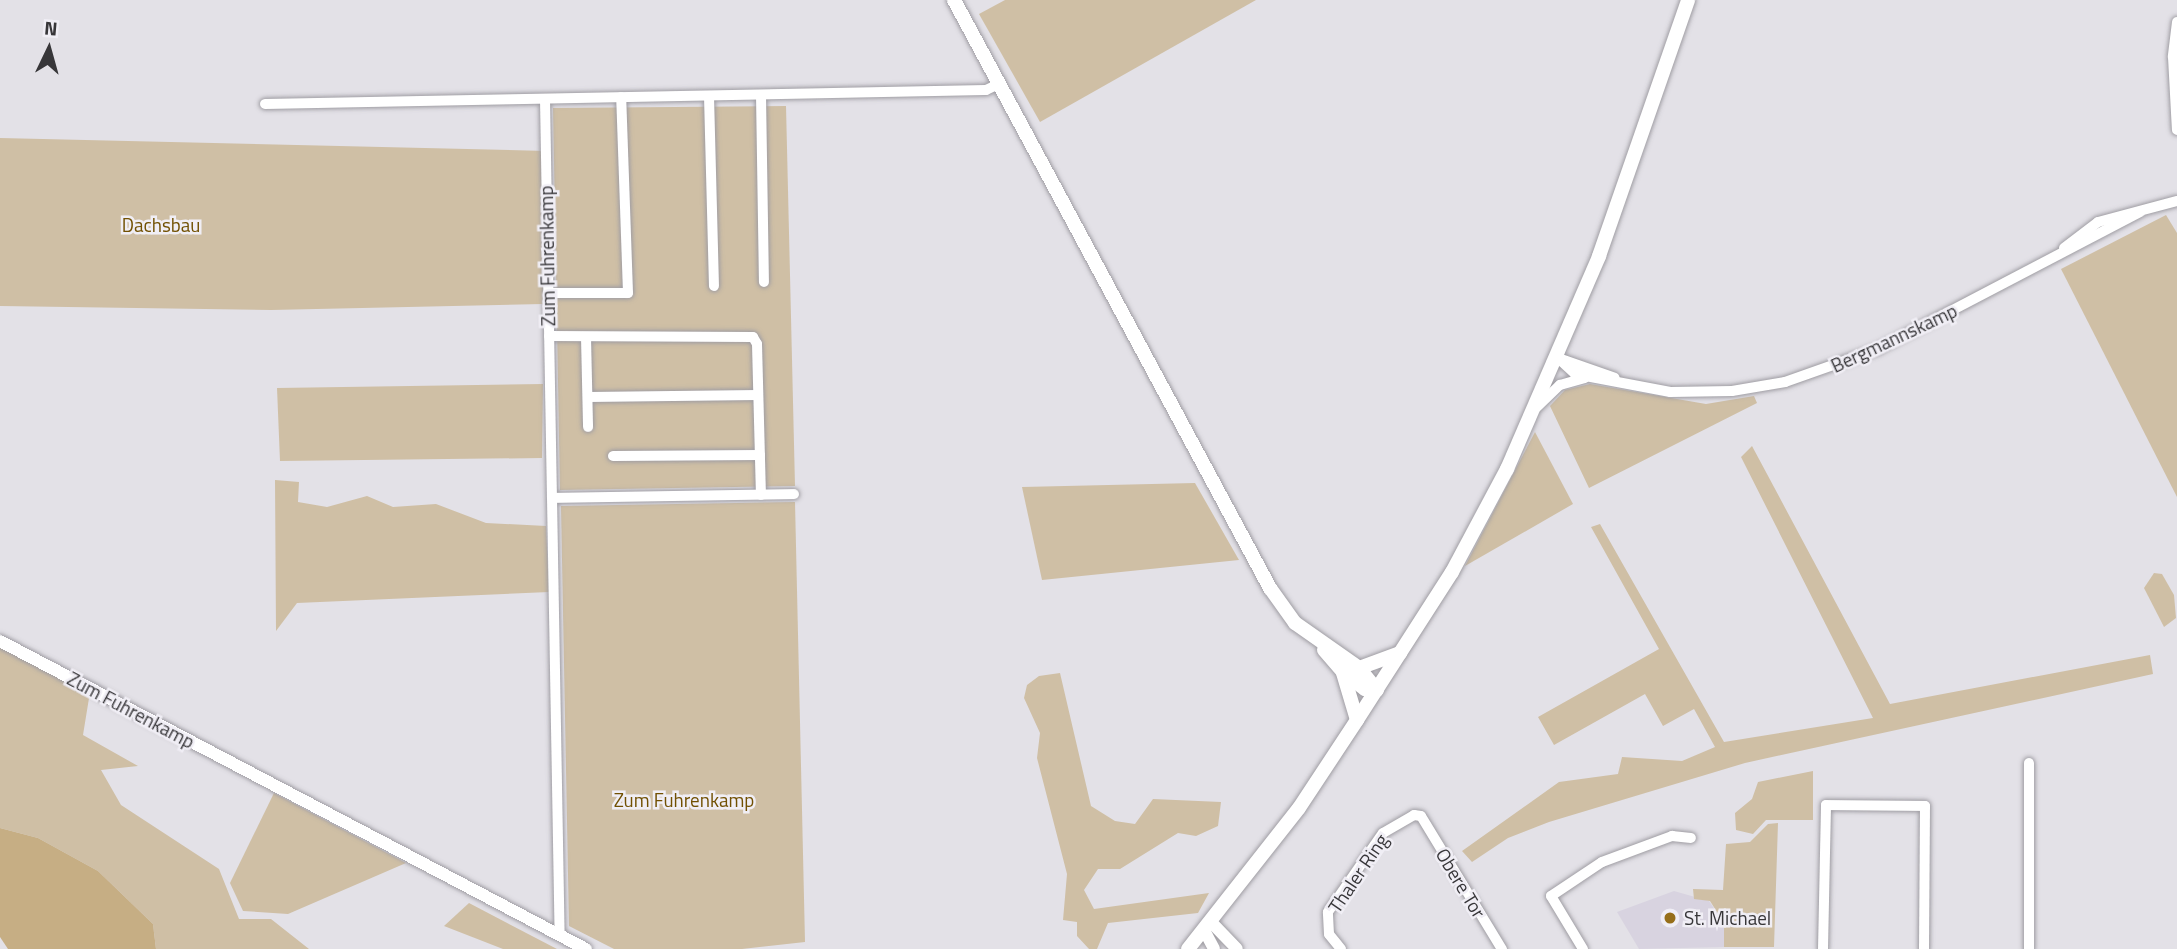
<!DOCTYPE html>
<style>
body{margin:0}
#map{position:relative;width:2177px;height:949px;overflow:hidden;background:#e3e1e7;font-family:"Titillium Web",sans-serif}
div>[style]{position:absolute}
.built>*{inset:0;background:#d8d3e0}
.green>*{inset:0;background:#cfbfa5}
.water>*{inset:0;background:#c6ae84}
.roads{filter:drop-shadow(0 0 2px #9f9da3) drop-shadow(0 0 2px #9f9da3)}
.minor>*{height:10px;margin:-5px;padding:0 5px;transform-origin:5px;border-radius:5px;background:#fff}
.tertiary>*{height:12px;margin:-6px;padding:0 6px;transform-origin:6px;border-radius:6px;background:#fff}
.secondary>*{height:14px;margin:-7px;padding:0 7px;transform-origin:7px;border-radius:7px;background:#fff}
.dots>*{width:19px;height:19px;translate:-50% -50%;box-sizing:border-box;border:4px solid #f0eef5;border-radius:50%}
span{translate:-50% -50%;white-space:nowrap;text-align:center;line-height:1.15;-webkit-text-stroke:5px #f0eef5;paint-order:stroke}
.park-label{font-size:19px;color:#715002}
.street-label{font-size:19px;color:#373639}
.poi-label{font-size:19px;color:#373639}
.left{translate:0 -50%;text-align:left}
.north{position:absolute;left:14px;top:14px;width:70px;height:70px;-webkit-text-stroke:5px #f0eef5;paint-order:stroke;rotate:5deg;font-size:19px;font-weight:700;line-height:28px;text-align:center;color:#373639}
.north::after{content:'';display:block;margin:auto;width:24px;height:32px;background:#373639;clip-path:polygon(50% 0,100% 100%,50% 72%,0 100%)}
</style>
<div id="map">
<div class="built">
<i style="clip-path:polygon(1674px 891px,1709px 901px,1724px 923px,1724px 947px,1639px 949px,1617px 912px)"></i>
</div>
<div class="green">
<i style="clip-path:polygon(1005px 0,1256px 0,1040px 122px,979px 14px)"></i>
<i style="clip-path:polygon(786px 106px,795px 486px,560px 490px,553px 108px)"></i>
<i style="clip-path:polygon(0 138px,547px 151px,543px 304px,271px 310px,0 306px)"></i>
<i style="clip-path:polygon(2166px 215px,2177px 233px,2177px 497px,2061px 269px)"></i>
<i style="clip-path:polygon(543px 384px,542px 458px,280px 461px,277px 388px)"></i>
<i style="clip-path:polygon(1590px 384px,1706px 404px,1754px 396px,1757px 403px,1589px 488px,1550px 406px,1565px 390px)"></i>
<i style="clip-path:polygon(1535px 432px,1573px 504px,1465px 566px)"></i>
<i style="clip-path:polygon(1752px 446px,1890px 704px,2150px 655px,2153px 674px,1745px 763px,1549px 822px,1508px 838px,1472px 862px,1462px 851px,1559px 782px,1618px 774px,1622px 757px,1682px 761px,1715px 747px,1694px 709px,1663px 726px,1645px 694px,1554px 745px,1538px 717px,1659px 649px,1591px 527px,1600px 524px,1724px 742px,1873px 718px,1741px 457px)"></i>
<i style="clip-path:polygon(275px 480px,299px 482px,298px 502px,327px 507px,367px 496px,393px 507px,436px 504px,486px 523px,546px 526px,549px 592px,297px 603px,276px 631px)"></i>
<i style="clip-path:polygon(1195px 483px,1239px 560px,1042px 580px,1022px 487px)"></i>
<i style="clip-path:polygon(795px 502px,805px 942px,742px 949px,614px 949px,569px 926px,561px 506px)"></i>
<i style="clip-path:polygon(2154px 573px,2162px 574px,2174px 595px,2176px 618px,2164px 627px,2144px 588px)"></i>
<i style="clip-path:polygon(0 644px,90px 692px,83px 735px,138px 766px,101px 770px,121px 805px,219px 869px,239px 919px,271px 919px,309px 949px,156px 949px,153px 924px,98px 871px,38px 838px,0 828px)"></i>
<i style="clip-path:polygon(1060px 673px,1091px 806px,1115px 821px,1135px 824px,1153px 799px,1221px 802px,1218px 826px,1196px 836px,1178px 833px,1120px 869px,1098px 869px,1084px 890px,1094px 909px,1209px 893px,1198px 913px,1108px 923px,1097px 949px,1089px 949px,1077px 936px,1077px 922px,1063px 920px,1067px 874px,1037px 758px,1040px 733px,1024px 698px,1027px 685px,1039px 676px)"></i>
<i style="clip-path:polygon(1813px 771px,1813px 820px,1766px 820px,1753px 834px,1736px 830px,1735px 813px,1752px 799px,1758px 782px)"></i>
<i style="clip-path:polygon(274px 793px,406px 863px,288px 914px,243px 911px,230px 883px)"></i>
<i style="clip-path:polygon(1778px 823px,1774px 947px,1724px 947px,1724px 923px,1710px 901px,1694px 899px,1693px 889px,1723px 890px,1726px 844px,1750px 842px,1768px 824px)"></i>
<i style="clip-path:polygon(469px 903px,557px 949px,503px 949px,444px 926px)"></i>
</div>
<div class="water">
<i style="clip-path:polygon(0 828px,38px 838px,98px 871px,153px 924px,156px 949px,8px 949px,0 937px)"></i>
</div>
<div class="roads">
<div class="minor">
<i style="left:2177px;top:22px;width:35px;rotate:97deg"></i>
<i style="left:2173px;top:57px;width:73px;rotate:86.9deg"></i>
<i style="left:761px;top:95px;width:187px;rotate:89.1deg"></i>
<i style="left:709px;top:96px;width:190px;rotate:88.5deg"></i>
<i style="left:545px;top:99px;width:399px;rotate:89deg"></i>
<i style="left:552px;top:498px;width:242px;rotate:-0.9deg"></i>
<i style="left:265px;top:104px;width:721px;rotate:-1.11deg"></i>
<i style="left:986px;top:90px;width:14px;rotate:-25deg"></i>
<i style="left:2064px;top:248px;width:43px;rotate:-37.4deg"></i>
<i style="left:2098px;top:222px;width:82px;rotate:-14.9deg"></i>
<i style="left:548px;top:293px;width:80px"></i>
<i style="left:628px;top:293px;width:196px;rotate:-92deg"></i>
<i style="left:549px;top:336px;width:204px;rotate:0.3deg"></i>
<i style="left:753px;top:337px;width:8px;rotate:60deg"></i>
<i style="left:757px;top:344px;width:151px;rotate:88.5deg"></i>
<i style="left:586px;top:337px;width:90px;rotate:88.7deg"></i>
<i style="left:1558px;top:358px;width:23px;rotate:43deg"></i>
<i style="left:1575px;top:374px;width:97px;rotate:10.7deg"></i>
<i style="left:1670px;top:392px;width:62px;rotate:-0.9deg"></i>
<i style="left:1732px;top:391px;width:54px;rotate:-9.6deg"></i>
<i style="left:1785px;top:382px;width:99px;rotate:-19.5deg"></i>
<i style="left:1878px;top:349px;width:296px;rotate:-27.6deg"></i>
<i style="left:1558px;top:358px;width:60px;rotate:19.3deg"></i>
<i style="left:588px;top:397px;width:170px;rotate:-0.7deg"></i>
<i style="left:1537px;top:407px;width:32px;rotate:-44deg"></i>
<i style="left:1560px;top:385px;width:26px;rotate:-16deg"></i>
<i style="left:613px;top:456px;width:147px;rotate:-0.4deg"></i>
<i style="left:552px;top:498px;width:437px;rotate:89deg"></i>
<i style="left:1341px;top:949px;width:19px;rotate:-129deg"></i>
<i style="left:1329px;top:934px;width:22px;rotate:-93deg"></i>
<i style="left:1328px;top:912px;width:96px;rotate:-55.2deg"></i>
<i style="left:1383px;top:833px;width:36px;rotate:-30deg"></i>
<i style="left:1414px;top:815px;width:7px;rotate:8deg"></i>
<i style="left:1421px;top:816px;width:156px;rotate:58.7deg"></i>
<i style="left:1583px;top:949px;width:62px;rotate:-121.1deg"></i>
<i style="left:1551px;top:896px;width:61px;rotate:-33.7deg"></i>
<i style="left:1602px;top:862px;width:75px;rotate:-20.4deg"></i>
<i style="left:1672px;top:836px;width:19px;rotate:6deg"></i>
<i style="left:1823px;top:949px;width:144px;rotate:-88.8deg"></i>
<i style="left:1826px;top:805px;width:99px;rotate:0.6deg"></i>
<i style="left:1925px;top:806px;width:143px;rotate:90.4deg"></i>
<i style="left:2029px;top:949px;width:186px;rotate:-90deg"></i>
</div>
<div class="tertiary">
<i style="left:0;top:641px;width:662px;rotate:27.73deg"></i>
<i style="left:1211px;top:922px;width:37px;rotate:46deg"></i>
<i style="left:1204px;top:930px;width:21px;rotate:62deg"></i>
</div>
<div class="secondary">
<i style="left:954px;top:0;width:668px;rotate:61.75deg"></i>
<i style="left:1270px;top:588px;width:43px;rotate:54.5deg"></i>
<i style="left:1295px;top:623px;width:78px;rotate:35.1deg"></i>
<i style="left:1359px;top:668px;width:28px;rotate:51deg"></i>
<i style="left:1324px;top:650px;width:29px;rotate:49deg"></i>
<i style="left:1343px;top:672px;width:28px;rotate:38deg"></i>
<i style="left:1365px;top:689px;width:12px;rotate:5deg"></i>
<i style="left:1359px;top:668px;width:44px;rotate:-20.1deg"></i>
<i style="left:1343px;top:673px;width:49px;rotate:73.4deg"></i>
<i style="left:1188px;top:949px;width:179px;rotate:-51.8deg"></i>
<i style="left:1299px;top:808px;width:105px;rotate:-56.6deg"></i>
<i style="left:1357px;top:720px;width:176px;rotate:-57.3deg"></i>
<i style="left:1452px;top:572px;width:117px;rotate:-61.9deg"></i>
<i style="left:1507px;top:469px;width:232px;rotate:-66.6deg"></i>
<i style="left:1599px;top:256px;width:271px;rotate:-70.8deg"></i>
</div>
</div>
<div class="dots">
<i style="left:1670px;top:918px;background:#966e19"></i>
</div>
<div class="park-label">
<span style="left:161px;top:225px">Dachsbau</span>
<span style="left:684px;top:800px">Zum Fuhrenkamp</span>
</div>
<div class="street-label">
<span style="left:547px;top:256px;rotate:-91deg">Zum Fuhrenkamp</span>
<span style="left:1894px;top:338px;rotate:-25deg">Bergmannskamp</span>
<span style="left:131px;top:710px;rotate:28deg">Zum Fuhrenkamp</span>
<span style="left:1358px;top:873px;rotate:-56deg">Thaler Ring</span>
<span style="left:1461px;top:883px;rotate:59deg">Obere Tor</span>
</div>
<div class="poi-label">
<span class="left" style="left:1684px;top:918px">St. Michael</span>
</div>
<div class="north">N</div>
</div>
